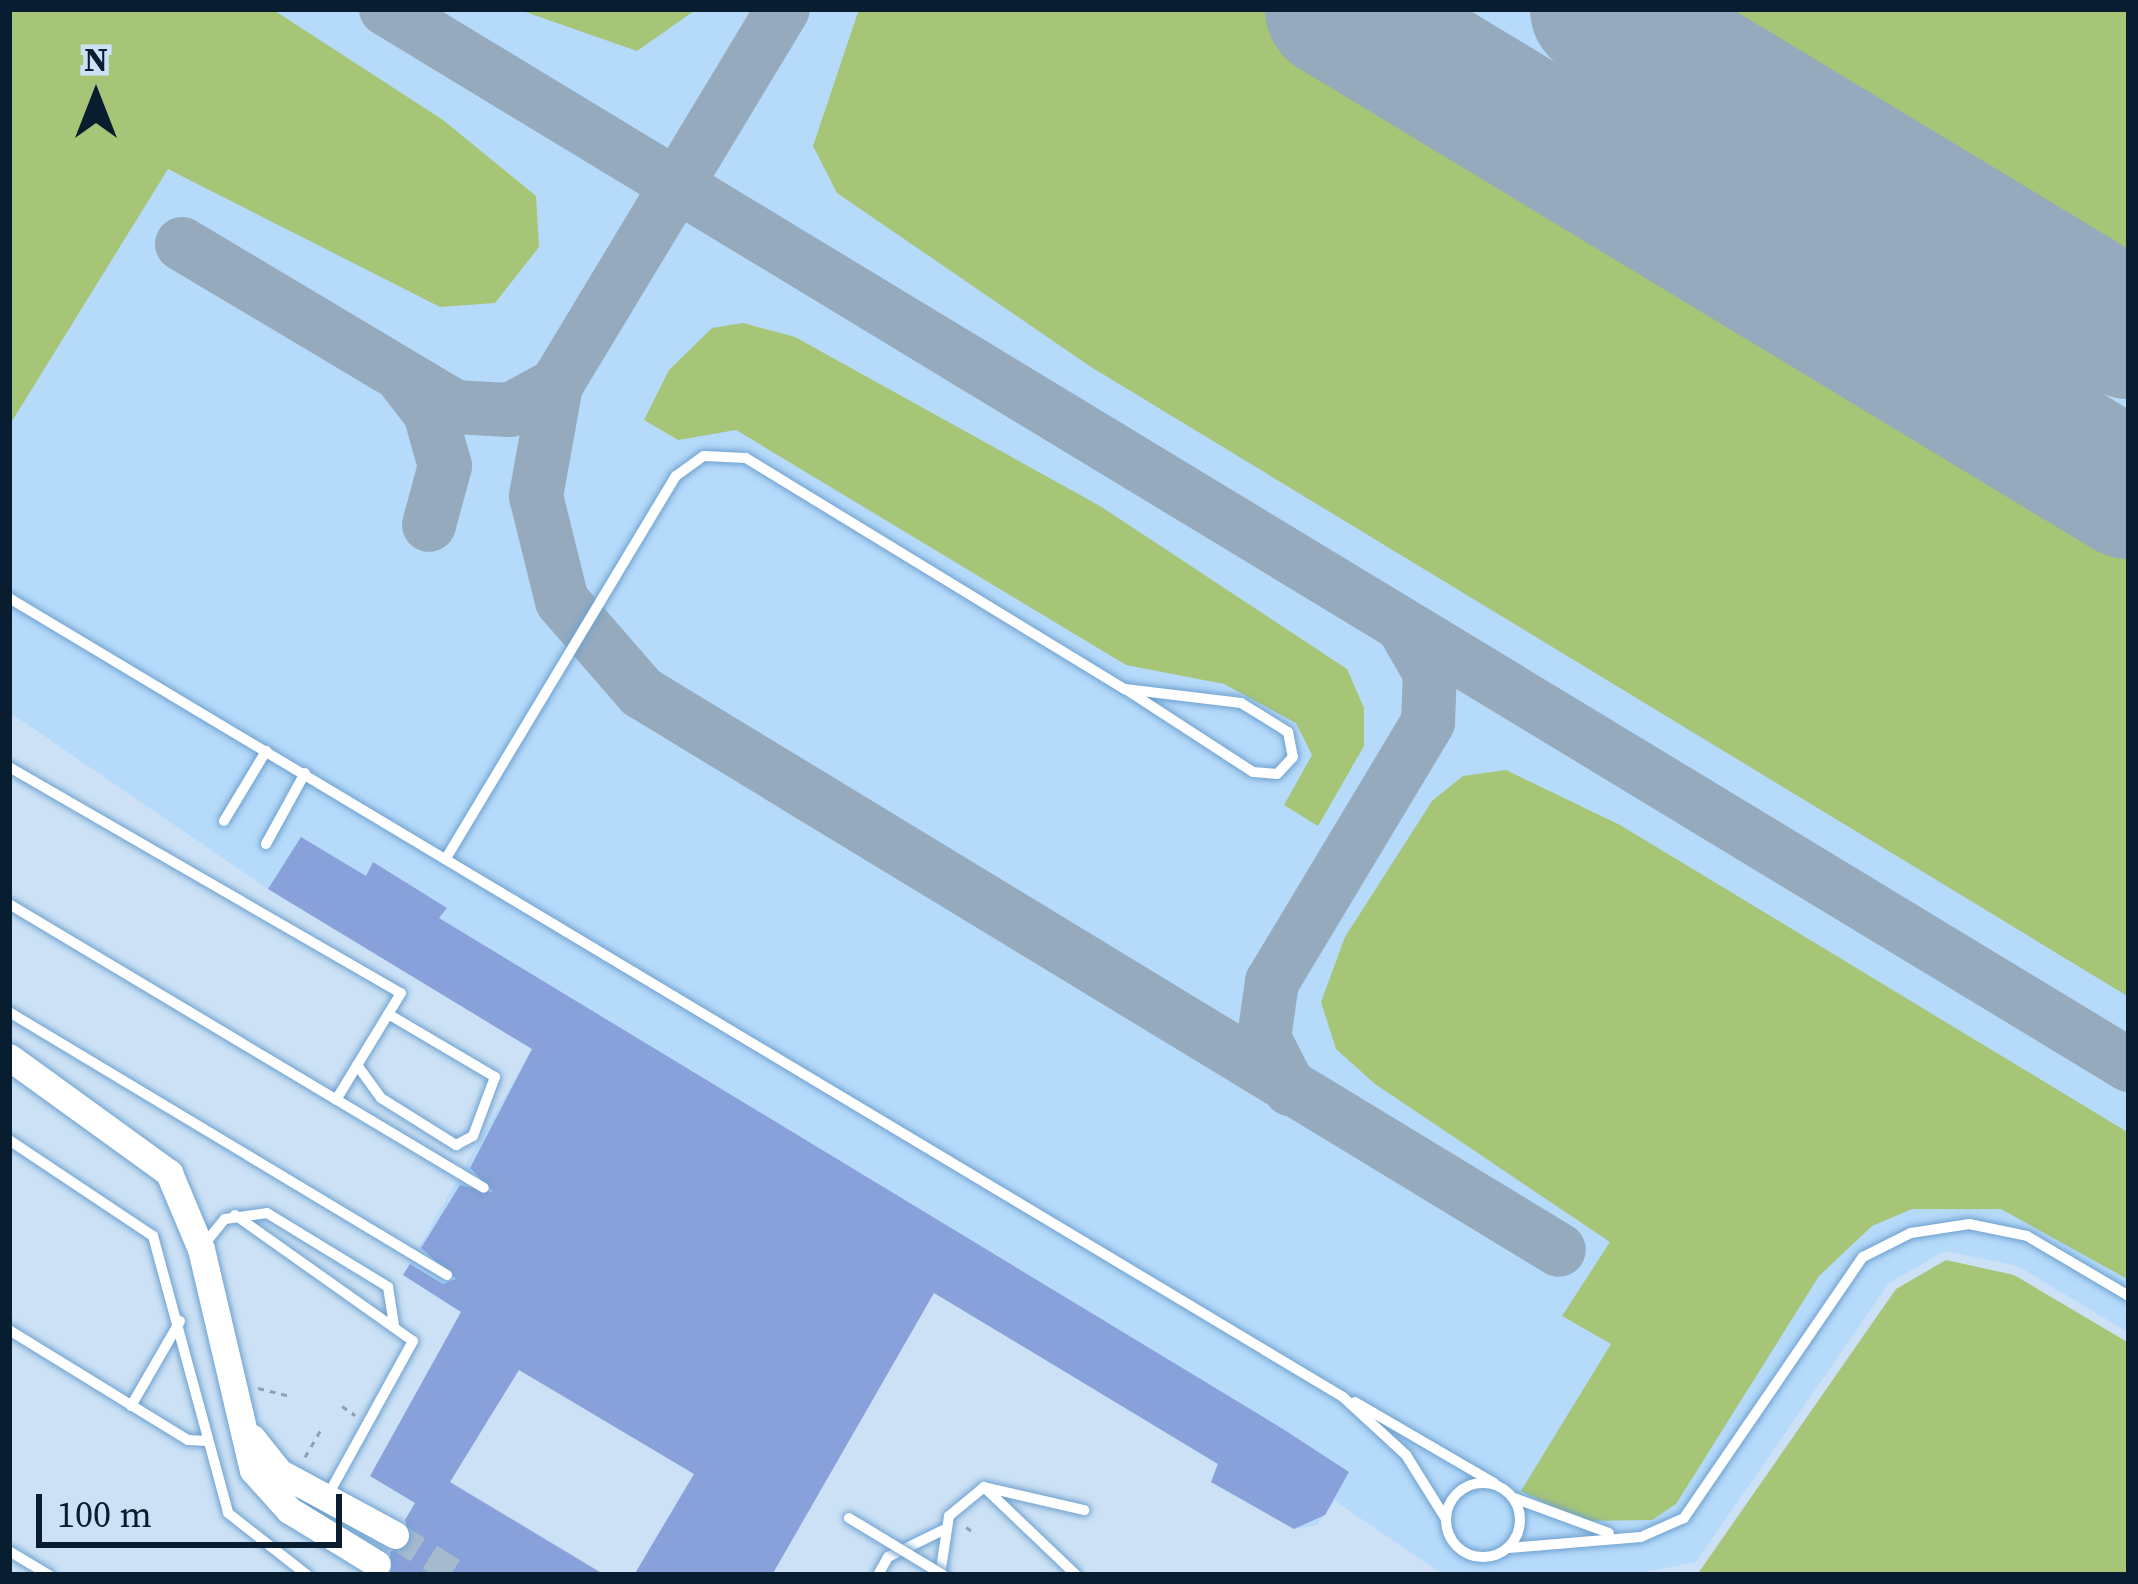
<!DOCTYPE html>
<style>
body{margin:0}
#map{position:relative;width:2138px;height:1584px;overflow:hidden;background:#cce1f5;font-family:"Source Serif 4",serif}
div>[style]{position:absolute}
.built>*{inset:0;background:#b6dafa}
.green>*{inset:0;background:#a6c576}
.taxiway>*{height:54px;margin:-27px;padding:0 27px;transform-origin:27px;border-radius:27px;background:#95aabd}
.runway>*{height:138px;margin:-69px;padding:0 69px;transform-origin:69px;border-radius:69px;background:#95aabd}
.building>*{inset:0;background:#89a1da}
.secondary-tunnel>*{height:27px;margin-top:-13.5px;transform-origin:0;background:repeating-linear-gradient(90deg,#a5bacd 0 27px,transparent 0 41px)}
.path>*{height:3px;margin-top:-1.5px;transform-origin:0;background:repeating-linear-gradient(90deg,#8ca1b4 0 6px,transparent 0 12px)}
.roads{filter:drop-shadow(0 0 3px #6ea1cf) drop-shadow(0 0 3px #6ea1cf)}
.lane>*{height:10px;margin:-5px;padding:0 5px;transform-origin:5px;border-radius:5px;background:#fff}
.lane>.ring{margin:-5px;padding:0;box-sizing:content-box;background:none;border:10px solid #fff;border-radius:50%}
.secondary>*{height:27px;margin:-13.5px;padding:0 13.5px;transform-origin:13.5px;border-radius:13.5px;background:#fff}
.bridges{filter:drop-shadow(0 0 3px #6ea1cf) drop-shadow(0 0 3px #6ea1cf)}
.lane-bridge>*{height:10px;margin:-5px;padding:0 5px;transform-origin:5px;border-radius:5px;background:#fff}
span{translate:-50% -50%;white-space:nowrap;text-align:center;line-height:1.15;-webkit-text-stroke:10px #cce1f5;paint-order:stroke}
.frame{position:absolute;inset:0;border:12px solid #081d2f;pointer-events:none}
.north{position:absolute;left:36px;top:36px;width:120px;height:120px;-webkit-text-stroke:9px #cce1f5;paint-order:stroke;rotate:0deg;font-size:33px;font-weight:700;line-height:48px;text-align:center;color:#081d2f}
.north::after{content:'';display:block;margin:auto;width:42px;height:54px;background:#081d2f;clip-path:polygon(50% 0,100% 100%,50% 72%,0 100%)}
.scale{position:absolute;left:36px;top:1494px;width:306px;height:54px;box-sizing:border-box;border:6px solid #081d2f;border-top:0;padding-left:15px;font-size:36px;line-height:42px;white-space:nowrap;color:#081d2f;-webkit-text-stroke:9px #cce1f5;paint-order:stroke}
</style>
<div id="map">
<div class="built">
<i style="clip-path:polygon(9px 9px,2129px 9px,2129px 1333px,2018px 1266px,1945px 1251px,1889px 1283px,1696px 1562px,1630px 1575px,1444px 1575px,1335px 1501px,1317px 1525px,1294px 1529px,1211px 1482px,1217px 1464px,935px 1293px,461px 1312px,403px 1275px,532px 1049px,268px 889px,9px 712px)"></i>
</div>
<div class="green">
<i style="clip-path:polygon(9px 9px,272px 9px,443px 120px,536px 196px,539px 247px,495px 303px,440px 307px,168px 169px,9px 426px)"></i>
<i style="clip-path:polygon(517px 9px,697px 9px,637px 51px)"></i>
<i style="clip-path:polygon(859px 9px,1287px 9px,2129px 520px,2129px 997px,1091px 367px,837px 193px,813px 146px)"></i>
<i style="clip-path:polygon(1643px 9px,2129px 9px,2129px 303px)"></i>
<i style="clip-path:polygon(743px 323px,795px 337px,1100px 506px,1347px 669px,1364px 708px,1364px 746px,1318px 826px,1284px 805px,1312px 755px,1296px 723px,1224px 684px,1126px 665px,736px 430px,678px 440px,644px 420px,669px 370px,712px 328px)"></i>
<i style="clip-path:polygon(1506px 770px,1620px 825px,2129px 1133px,2129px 1280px,2001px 1209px,1912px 1209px,1872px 1226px,1819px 1276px,1676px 1504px,1652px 1520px,1583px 1521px,1521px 1491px,1611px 1344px,1562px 1316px,1610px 1242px,1375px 1084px,1336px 1049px,1321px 1002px,1345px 937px,1432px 801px,1463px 776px)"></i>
<i style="clip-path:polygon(1946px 1260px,2014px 1275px,2129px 1343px,2129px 1575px,1697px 1575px,1896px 1289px)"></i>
</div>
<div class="taxiway">
<i style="left:386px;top:9px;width:2038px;rotate:31.21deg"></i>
<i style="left:783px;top:9px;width:439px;rotate:121.1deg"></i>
<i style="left:556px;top:385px;width:113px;rotate:100.2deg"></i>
<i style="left:536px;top:496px;width:108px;rotate:76.1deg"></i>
<i style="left:562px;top:601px;width:121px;rotate:49deg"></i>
<i style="left:641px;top:692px;width:1074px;rotate:31.29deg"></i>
<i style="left:182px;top:244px;width:318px;rotate:30.8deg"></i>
<i style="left:455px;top:407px;width:55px;rotate:3.1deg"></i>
<i style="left:510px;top:410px;width:52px;rotate:-28.5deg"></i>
<i style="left:406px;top:382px;width:39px;rotate:52deg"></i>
<i style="left:430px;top:413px;width:55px;rotate:74.2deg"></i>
<i style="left:445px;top:466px;width:61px;rotate:105.2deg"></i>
<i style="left:1290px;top:1089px;width:57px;rotate:-117deg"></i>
<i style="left:1264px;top:1038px;width:57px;rotate:-81.9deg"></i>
<i style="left:1272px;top:982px;width:303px;rotate:-59deg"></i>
<i style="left:1428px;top:722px;width:49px;rotate:-87.7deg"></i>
<i style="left:1430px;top:673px;width:54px;rotate:-119.9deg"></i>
</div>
<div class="runway">
<i style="left:1334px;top:9px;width:929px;rotate:31.18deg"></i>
<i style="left:1599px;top:9px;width:620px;rotate:31.2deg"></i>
</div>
<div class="building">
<i style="clip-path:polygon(301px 837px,366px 876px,373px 862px,447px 908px,439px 918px,1283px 1429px,1349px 1472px,1325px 1515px,1294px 1529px,1211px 1482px,1218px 1464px,934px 1293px,772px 1575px,634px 1575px,694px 1474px,519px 1370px,450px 1482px,605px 1575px,391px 1575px,390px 1552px,411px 1542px,405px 1520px,415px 1503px,370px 1476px,461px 1312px,403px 1275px,410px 1264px,443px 1284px,456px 1279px,421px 1248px,460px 1185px,493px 1192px,470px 1168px,532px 1049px,268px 889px)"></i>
</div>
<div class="secondary-tunnel">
<i style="left:395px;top:1535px;width:75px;rotate:32deg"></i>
</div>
<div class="path">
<i style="left:258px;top:1388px;width:32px;rotate:14deg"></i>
<i style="left:342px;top:1406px;width:16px;rotate:35deg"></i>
<i style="left:305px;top:1457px;width:34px;rotate:-60deg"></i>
<i style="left:966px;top:1527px;width:7px;rotate:34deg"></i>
</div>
<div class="roads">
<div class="lane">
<i style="left:9px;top:598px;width:1555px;rotate:30.92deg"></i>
<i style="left:1343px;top:1397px;width:86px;rotate:42.6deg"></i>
<i style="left:1406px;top:1455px;width:75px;rotate:58deg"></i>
<i style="left:1125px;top:689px;width:117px;rotate:6.9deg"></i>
<i style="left:1241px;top:703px;width:55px;rotate:31.7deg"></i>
<i style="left:1288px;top:732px;width:25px;rotate:79deg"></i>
<i style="left:1293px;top:757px;width:23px;rotate:133deg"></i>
<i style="left:1277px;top:774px;width:24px;rotate:-175deg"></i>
<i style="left:1253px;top:772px;width:153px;rotate:-147deg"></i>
<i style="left:9px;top:767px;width:452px;rotate:30deg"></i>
<i style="left:401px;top:993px;width:125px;rotate:121.3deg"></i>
<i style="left:224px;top:821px;width:82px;rotate:-59deg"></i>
<i style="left:266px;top:844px;width:81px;rotate:-61.2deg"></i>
<i style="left:448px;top:855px;width:442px;rotate:-59deg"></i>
<i style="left:676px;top:476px;width:34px;rotate:-36deg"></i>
<i style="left:704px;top:456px;width:42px;rotate:2.7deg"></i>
<i style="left:746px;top:458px;width:444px;rotate:31.4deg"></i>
<i style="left:9px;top:904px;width:553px;rotate:30.87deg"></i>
<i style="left:9px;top:1012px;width:511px;rotate:30.98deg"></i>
<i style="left:357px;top:1065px;width:41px;rotate:54deg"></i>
<i style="left:381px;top:1098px;width:89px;rotate:32.1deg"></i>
<i style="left:456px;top:1145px;width:19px;rotate:-28deg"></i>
<i style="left:473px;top:1136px;width:63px;rotate:-69.6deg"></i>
<i style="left:495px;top:1077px;width:124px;rotate:-149.5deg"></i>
<i style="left:9px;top:1140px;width:173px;rotate:33.7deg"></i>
<i style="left:153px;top:1236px;width:287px;rotate:74.8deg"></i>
<i style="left:228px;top:1513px;width:100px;rotate:38.1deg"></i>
<i style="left:235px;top:1215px;width:218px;rotate:35.3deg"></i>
<i style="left:413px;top:1341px;width:178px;rotate:118.9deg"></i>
<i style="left:202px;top:1247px;width:36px;rotate:-51deg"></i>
<i style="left:225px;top:1219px;width:42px;rotate:-8.1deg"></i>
<i style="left:267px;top:1213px;width:142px;rotate:31.4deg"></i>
<i style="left:388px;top:1287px;width:37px;rotate:81deg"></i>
<i style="left:9px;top:1330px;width:210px;rotate:31.6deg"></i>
<i style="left:188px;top:1440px;width:19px;rotate:3deg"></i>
<i style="left:1355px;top:1402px;width:161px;rotate:30.2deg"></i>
<i style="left:131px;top:1406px;width:98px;rotate:-60deg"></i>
<i class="ring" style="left:1446px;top:1483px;width:64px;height:64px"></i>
<i style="left:984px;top:1487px;width:127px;rotate:43.7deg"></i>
<i style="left:1514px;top:1498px;width:101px;rotate:20.2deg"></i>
<i style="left:1509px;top:1548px;width:132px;rotate:-4.8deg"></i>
<i style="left:1641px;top:1537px;width:47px;rotate:-23.8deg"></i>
<i style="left:1684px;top:1518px;width:316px;rotate:-55.6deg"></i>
<i style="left:1863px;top:1257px;width:54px;rotate:-26.6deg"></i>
<i style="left:1911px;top:1233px;width:59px;rotate:-8.8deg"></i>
<i style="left:1969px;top:1224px;width:59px;rotate:11.7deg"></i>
<i style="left:2027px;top:1236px;width:118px;rotate:30.5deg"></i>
<i style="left:9px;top:1551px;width:47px;rotate:31deg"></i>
<i style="left:878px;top:1575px;width:21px;rotate:-61deg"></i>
<i style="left:888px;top:1557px;width:61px;rotate:-26.1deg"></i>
<i style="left:940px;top:1575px;width:60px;rotate:-81.3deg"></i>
<i style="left:949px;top:1516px;width:45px;rotate:-39.6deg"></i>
<i style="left:984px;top:1487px;width:103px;rotate:13deg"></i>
</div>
<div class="secondary">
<i style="left:9px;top:1057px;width:198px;rotate:35.9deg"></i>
<i style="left:169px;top:1173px;width:82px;rotate:67.2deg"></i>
<i style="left:201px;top:1249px;width:227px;rotate:76.8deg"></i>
<i style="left:253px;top:1470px;width:54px;rotate:48deg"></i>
<i style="left:289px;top:1510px;width:103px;rotate:31.5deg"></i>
<i style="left:252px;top:1438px;width:43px;rotate:51.5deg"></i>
<i style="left:279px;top:1472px;width:132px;rotate:28.5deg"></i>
</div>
</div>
<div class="bridges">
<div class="lane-bridge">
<i style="left:849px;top:1518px;width:110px;rotate:31.2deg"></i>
</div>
</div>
<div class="frame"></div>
<div class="north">N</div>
<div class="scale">100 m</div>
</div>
